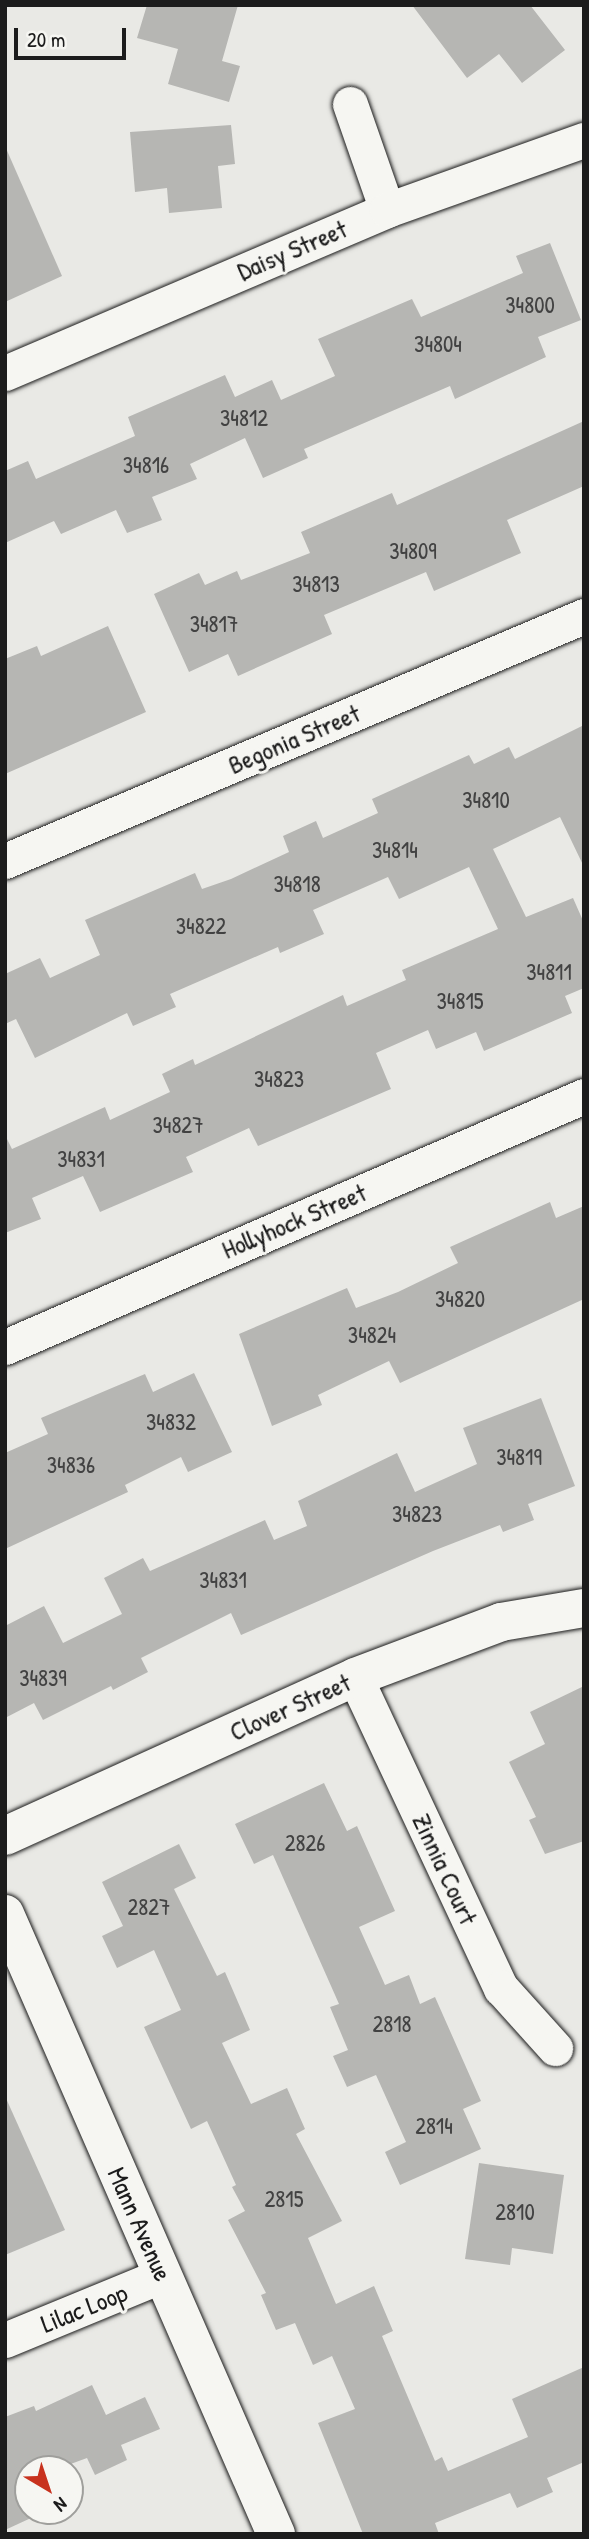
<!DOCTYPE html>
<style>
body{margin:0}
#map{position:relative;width:589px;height:2539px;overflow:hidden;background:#e9e9e5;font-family:"Patrick Hand",sans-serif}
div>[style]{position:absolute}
.building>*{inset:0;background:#b6b6b3}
.roads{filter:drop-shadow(0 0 2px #1c1c1c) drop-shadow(0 0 2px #1c1c1c)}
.street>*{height:35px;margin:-17.5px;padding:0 17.5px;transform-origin:17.5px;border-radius:17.5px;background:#f6f6f2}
.secondary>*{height:38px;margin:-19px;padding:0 19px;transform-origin:19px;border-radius:19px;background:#f6f6f2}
span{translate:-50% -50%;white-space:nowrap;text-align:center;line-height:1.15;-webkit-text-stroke:6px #f6f6f2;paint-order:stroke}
.number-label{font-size:23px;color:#424242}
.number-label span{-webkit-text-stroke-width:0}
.street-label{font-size:26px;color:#1c1c1c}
.frame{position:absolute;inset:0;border:7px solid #1c1c1c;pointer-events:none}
.north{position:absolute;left:14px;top:2455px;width:70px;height:70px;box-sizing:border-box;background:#f6f6f2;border:2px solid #9f9f9c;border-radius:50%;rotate:141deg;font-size:19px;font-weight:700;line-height:28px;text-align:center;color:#1c1c1c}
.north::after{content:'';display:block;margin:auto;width:24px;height:32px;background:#c8321e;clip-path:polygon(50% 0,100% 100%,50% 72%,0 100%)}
.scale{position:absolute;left:14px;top:28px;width:112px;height:32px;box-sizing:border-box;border:4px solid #1c1c1c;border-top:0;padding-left:9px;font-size:21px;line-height:24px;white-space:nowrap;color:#1c1c1c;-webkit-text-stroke:5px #f6f6f2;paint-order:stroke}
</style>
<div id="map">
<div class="building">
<i style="clip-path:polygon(147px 5px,238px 5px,222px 61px,240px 66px,229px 102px,168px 84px,178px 49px,137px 38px)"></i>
<i style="clip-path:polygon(412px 5px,530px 5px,565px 50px,522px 83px,499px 54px,467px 78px)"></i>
<i style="clip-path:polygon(231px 125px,235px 164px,218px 166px,222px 208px,169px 213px,167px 188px,135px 192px,130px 132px)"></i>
<i style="clip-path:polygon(5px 146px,62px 276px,5px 302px)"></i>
<i style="clip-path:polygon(550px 243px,581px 320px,538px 337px,546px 357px,455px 399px,450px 386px,304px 449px,308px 458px,263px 478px,245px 438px,190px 464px,197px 479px,152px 497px,162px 520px,127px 533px,116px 510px,61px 534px,54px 521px,5px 543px,5px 471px,28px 461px,36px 479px,135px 436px,128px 417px,225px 375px,235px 397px,272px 380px,281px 400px,335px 376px,318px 339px,412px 299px,421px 317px,523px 273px,516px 256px)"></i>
<i style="clip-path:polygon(584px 421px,584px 486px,507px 520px,521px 553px,434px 591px,426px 572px,324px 615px,332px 634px,238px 676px,228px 654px,189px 672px,154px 594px,199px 573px,205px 585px,237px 571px,241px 580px,310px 553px,301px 532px,392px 493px,397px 505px)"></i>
<i style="clip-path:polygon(108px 626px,146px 712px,5px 774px,5px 659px,37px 646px,41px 656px)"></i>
<i style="clip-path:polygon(584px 725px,584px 867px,560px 817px,493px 849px,526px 917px,573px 898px,584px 923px,584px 988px,565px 996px,572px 1013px,484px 1051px,476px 1032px,436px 1049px,428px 1030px,376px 1053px,391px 1089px,258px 1146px,249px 1128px,186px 1157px,193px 1172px,100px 1212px,83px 1176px,32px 1198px,41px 1219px,5px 1233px,5px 1135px,12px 1149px,105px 1107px,110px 1120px,170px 1092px,162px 1074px,193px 1059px,195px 1065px,343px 995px,347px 1006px,406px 980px,402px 970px,498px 929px,469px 867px,399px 899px,388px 877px,313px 910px,324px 934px,280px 953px,278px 947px,170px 994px,176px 1007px,133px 1026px,127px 1013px,35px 1058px,16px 1019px,5px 1024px,5px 974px,40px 958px,50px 978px,100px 955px,85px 920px,195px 873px,202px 889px,231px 879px,289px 852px,283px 836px,316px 821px,323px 838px,378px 813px,372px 799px,469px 755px,474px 764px,509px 747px,515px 759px)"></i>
<i style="clip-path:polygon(550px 1202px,556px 1218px,584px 1206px,584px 1299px,400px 1383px,389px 1361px,318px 1395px,322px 1405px,272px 1426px,239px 1334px,347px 1288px,356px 1308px,398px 1292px,458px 1263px,450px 1247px)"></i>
<i style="clip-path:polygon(194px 1373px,232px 1452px,188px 1472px,181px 1457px,125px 1485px,128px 1492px,5px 1549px,5px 1453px,48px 1434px,41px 1418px,145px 1374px,153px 1392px)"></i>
<i style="clip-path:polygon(541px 1398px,575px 1486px,528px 1504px,534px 1520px,503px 1532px,500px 1525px,433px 1551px,241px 1635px,231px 1613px,141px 1658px,148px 1672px,113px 1690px,111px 1686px,43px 1720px,34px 1703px,5px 1718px,5px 1626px,44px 1606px,63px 1643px,122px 1614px,104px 1578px,143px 1558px,150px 1571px,265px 1520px,274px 1540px,307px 1526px,298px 1501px,397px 1453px,415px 1492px,477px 1464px,463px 1428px)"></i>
<i style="clip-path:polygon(584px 1686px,584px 1841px,545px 1854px,529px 1820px,536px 1817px,509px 1762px,545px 1744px,530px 1712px)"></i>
<i style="clip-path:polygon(324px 1783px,347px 1831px,357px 1826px,395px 1911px,359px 1927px,385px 1985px,409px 1975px,420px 2004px,435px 1997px,481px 2101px,463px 2109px,481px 2149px,400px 2185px,385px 2152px,406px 2142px,376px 2075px,347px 2087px,333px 2056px,348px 2050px,330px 2007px,339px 2004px,273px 1855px,254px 1864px,235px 1824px)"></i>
<i style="clip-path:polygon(179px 1844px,196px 1878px,174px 1889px,217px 1976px,225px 1972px,250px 2030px,222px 2043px,251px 2104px,287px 2088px,305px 2129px,296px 2134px,342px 2221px,308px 2238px,336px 2304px,374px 2286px,393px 2331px,382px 2336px,435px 2461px,442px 2457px,448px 2471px,528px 2437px,512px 2399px,584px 2367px,584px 2462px,547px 2478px,553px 2492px,517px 2508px,510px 2493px,435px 2523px,439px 2534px,363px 2534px,318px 2423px,355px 2409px,332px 2356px,313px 2365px,295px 2323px,276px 2330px,261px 2295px,266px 2293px,228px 2220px,245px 2211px,232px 2187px,236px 2185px,207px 2121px,191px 2129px,144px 2027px,181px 2010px,154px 1950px,117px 1968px,102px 1936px,123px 1926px,102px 1882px)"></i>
<i style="clip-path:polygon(5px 2096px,65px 2230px,5px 2255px)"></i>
<i style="clip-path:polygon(479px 2163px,564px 2175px,553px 2254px,512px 2248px,510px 2265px,465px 2259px)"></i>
<i style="clip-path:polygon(92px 2385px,106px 2415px,145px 2397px,160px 2429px,121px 2445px,127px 2460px,95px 2475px,87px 2458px,57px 2469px,28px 2469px,28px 2511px,44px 2512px,5px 2530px,5px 2417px,34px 2406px,36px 2411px)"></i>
</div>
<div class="roads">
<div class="street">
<i style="left:350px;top:104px;width:112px;rotate:70.8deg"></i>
<i style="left:5px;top:373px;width:415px;rotate:-23.1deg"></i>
<i style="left:387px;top:210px;width:209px;rotate:-19.6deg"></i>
<i style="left:5px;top:861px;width:629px;rotate:-22.94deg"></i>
<i style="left:5px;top:1347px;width:631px;rotate:-23.44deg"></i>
<i style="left:355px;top:1677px;width:344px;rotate:64.9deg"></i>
<i style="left:501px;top:1988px;width:81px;rotate:48deg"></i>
<i style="left:5px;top:2340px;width:171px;rotate:-22.4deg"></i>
</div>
<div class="secondary">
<i style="left:5px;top:1836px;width:384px;rotate:-24.4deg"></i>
<i style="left:355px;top:1677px;width:156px;rotate:-20.6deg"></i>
<i style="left:501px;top:1622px;width:84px;rotate:-9.6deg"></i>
<i style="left:5px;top:1914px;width:677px;rotate:66.39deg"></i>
</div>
</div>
<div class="number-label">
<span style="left:530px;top:305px">34800</span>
<span style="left:438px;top:344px">34804</span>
<span style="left:244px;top:418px">34812</span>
<span style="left:146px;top:465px">34816</span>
<span style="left:413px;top:551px">34809</span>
<span style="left:316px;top:584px">34813</span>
<span style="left:214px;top:624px">34817</span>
<span style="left:486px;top:800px">34810</span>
<span style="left:395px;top:850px">34814</span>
<span style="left:297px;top:884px">34818</span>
<span style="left:201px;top:926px">34822</span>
<span style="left:549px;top:972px">34811</span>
<span style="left:460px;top:1001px">34815</span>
<span style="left:279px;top:1079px">34823</span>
<span style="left:178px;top:1125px">34827</span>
<span style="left:81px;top:1159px">34831</span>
<span style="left:460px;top:1299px">34820</span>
<span style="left:372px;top:1335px">34824</span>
<span style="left:171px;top:1422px">34832</span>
<span style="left:519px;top:1457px">34819</span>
<span style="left:71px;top:1465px">34836</span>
<span style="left:417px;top:1514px">34823</span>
<span style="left:223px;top:1580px">34831</span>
<span style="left:43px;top:1678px">34839</span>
<span style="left:305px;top:1843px">2826</span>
<span style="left:149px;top:1907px">2827</span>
<span style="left:392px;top:2024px">2818</span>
<span style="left:434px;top:2126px">2814</span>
<span style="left:284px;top:2199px">2815</span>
<span style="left:515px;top:2212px">2810</span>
</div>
<div class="street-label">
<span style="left:292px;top:250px;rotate:-23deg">Daisy Street</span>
<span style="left:294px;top:739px;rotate:-23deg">Begonia Street</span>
<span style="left:294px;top:1221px;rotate:-23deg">Hollyhock Street</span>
<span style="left:290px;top:1707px;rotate:-24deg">Clover Street</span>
<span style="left:445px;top:1869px;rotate:65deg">Zinnia Court</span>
<span style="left:140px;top:2224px;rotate:66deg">Mann Avenue</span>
<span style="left:84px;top:2308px;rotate:-22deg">Lilac Loop</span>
</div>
<div class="frame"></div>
<div class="north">N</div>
<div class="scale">20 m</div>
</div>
